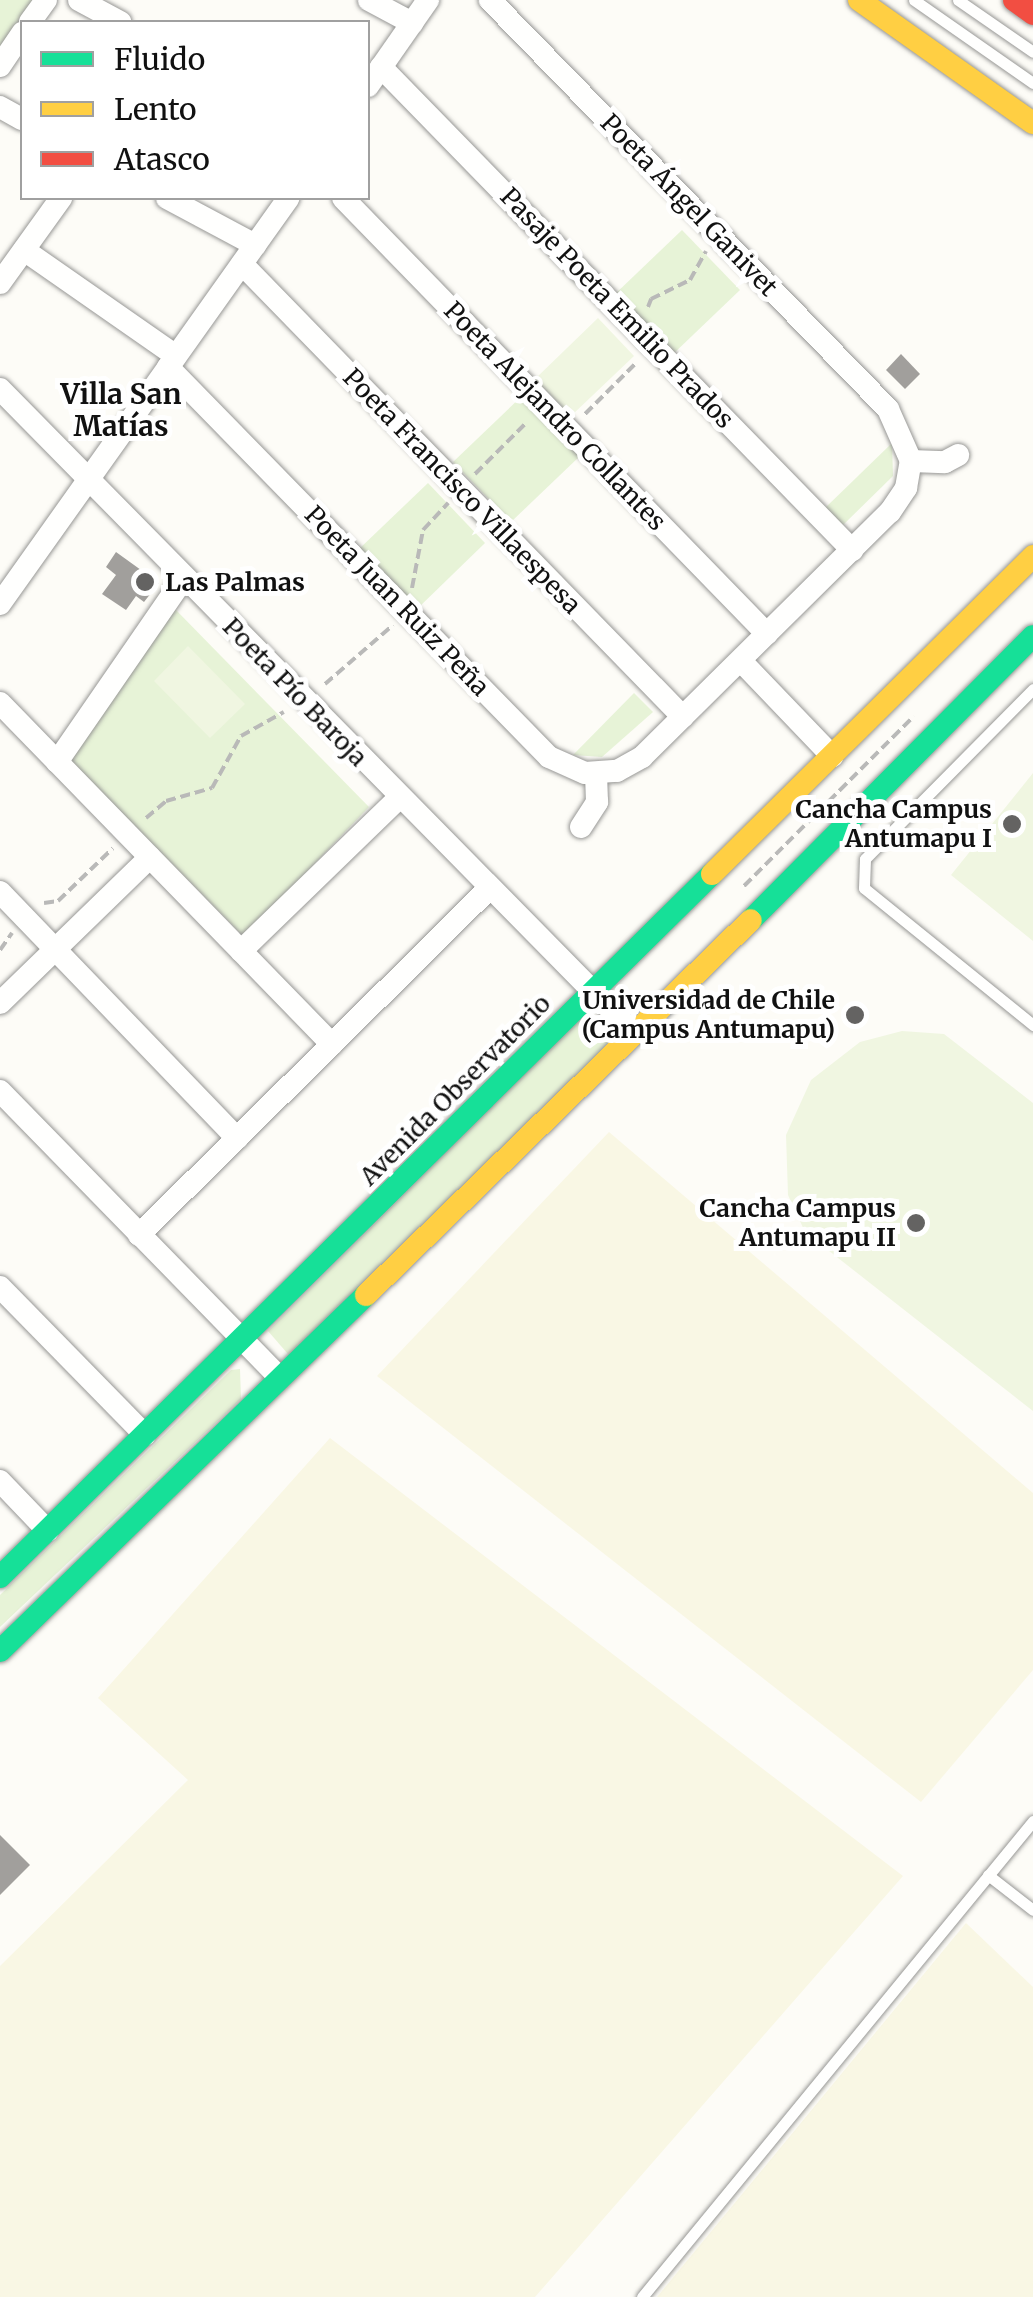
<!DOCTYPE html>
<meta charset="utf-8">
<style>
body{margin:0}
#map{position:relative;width:1033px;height:2297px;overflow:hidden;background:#fdfcf7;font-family:Merriweather,serif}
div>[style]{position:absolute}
.farmland>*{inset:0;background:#f9f7e4}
.green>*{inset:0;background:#e7f3d7}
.pitch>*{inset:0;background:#f0f6e1}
.building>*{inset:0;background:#a19f9c}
.path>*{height:4px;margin-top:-2px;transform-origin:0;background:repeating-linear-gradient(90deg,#b9b9b8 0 10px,transparent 0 15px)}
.roads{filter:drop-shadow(0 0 2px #979795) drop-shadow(0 0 2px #979795)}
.lane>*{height:11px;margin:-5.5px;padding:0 5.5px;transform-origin:5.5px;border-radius:5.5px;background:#fffffe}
.street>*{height:22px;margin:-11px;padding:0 11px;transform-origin:11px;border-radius:11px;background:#fffffe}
.fast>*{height:22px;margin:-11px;padding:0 11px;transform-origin:11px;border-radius:11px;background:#16e098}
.slow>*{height:22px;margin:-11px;padding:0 11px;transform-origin:11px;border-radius:11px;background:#ffcf43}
.jam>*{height:22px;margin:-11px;padding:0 11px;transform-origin:11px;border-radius:11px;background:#f24e42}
.dots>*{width:28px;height:28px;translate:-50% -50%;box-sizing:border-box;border:5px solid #fff;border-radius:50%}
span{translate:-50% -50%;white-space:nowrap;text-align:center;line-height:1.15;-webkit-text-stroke:10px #fff;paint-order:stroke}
.street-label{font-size:25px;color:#111}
.poi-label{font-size:25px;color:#111;font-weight:700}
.left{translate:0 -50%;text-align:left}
.right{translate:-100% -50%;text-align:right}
.neighbourhood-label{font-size:28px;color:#111;font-weight:700}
.legend{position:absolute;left:20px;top:20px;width:350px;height:180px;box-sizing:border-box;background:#fff;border:2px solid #a0a0a0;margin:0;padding:12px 18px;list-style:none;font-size:30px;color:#111}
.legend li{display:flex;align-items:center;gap:20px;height:50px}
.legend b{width:50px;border:2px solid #a0a0a0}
</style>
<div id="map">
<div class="farmland">
<i style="clip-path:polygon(609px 1132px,1033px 1493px,1033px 1670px,921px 1802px,377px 1376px)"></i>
<i style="clip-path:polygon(330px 1438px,903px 1876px,535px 2297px,0 2297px,0 1966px,188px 1780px,98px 1698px)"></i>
<i style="clip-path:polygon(966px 1923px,1033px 1987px,1033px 2297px,657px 2297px)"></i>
</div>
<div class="green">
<i style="clip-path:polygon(0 0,34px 0,0 48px)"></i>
<i style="clip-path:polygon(682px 230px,740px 290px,670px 357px,613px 296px)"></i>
<i style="clip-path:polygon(523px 395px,580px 456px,511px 522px,453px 462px)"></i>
<i style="clip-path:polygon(892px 443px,893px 476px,841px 527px,824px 509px)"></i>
<i style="clip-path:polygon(428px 483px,485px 543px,416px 610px,358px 550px)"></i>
<i style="clip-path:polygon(175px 609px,369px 807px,244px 937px,69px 759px)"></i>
<i style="clip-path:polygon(634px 693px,653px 712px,602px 757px,573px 755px)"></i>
<i style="clip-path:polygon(585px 1013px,618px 1048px,294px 1361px,268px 1331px)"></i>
<i style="clip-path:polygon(240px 1369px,241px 1399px,0 1627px,0 1595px,231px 1370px)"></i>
</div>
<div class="pitch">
<i style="clip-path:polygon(598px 318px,634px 356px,571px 416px,535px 379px)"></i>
<i style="clip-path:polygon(188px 646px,245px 704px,210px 738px,154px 681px)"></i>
<i style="clip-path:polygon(1033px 773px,1033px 941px,951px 875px)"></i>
<i style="clip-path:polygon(902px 1031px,944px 1034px,1033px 1103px,1033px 1411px,805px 1232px,788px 1195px,786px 1135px,811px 1080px,860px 1042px)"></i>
</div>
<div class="building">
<i style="clip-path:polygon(901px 354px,920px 374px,905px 389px,886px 370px)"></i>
<i style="clip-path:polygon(116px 552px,159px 583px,144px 602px,136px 596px,126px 610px,102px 594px,116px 575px,106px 567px)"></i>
<i style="clip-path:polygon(0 1835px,30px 1865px,0 1895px)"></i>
</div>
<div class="path">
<i style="left:648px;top:307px;width:9px;rotate:-69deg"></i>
<i style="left:651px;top:299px;width:43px;rotate:-26deg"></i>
<i style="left:690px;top:280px;width:33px;rotate:-61deg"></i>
<i style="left:585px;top:414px;width:75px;rotate:-45deg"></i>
<i style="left:475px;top:474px;width:75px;rotate:-45deg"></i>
<i style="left:412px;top:588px;width:59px;rotate:-79.3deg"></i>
<i style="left:423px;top:530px;width:37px;rotate:-47deg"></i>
<i style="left:325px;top:684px;width:90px;rotate:-40.9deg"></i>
<i style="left:146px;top:818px;width:26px;rotate:-40deg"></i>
<i style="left:166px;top:801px;width:48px;rotate:-15.8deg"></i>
<i style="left:212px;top:788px;width:60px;rotate:-60.9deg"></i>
<i style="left:241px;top:736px;width:49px;rotate:-29.2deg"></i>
<i style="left:744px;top:886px;width:240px;rotate:-45deg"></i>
<i style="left:44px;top:903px;width:14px;rotate:-8deg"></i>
<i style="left:58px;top:901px;width:76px;rotate:-43.9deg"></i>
<i style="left:0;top:950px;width:21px;rotate:-55deg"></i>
</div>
<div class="roads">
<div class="lane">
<i style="left:914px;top:0;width:145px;rotate:34.9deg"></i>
<i style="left:958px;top:0;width:91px;rotate:34.7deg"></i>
<i style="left:1033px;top:689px;width:239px;rotate:134.7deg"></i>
<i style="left:865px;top:859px;width:29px;rotate:92deg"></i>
<i style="left:864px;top:888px;width:218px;rotate:39deg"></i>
<i style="left:988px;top:1875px;width:57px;rotate:37.9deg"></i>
<i style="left:642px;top:2297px;width:616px;rotate:-50.6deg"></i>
</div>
<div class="street">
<i style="left:79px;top:0;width:47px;rotate:28.2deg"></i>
<i style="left:369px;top:0;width:49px;rotate:28.1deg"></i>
<i style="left:30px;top:22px;width:27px;rotate:-54deg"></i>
<i style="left:0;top:66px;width:40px;rotate:-56deg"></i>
<i style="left:381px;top:67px;width:675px;rotate:45.72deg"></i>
<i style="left:368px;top:86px;width:105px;rotate:-55.1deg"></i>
<i style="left:0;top:107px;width:25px;rotate:29deg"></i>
<i style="left:167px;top:198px;width:100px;rotate:28.1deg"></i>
<i style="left:343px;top:198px;width:608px;rotate:45.8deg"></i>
<i style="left:24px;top:250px;width:185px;rotate:34.9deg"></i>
<i style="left:242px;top:264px;width:632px;rotate:45.77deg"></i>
<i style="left:0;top:283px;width:105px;rotate:-54.3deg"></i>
<i style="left:168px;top:367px;width:545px;rotate:45.67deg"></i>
<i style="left:549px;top:757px;width:39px;rotate:24deg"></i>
<i style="left:585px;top:773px;width:32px;rotate:-4deg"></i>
<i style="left:617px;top:771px;width:29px;rotate:-29deg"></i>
<i style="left:642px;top:757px;width:349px;rotate:-44.7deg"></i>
<i style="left:890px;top:512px;width:29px;rotate:-56deg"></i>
<i style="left:906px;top:488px;width:27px;rotate:-80deg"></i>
<i style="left:911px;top:461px;width:57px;rotate:-113.9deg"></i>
<i style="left:888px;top:409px;width:571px;rotate:-134.22deg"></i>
<i style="left:0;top:389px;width:905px;rotate:45.45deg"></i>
<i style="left:911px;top:461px;width:34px;rotate:2deg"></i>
<i style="left:945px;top:462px;width:15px;rotate:-28deg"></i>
<i style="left:0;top:604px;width:498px;rotate:-54.6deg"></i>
<i style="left:741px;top:661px;width:132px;rotate:46.2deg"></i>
<i style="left:0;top:703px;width:476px;rotate:45.8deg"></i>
<i style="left:57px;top:762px;width:224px;rotate:-55.4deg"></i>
<i style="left:581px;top:827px;width:30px;rotate:-57deg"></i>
<i style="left:597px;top:802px;width:28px;rotate:-92deg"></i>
<i style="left:0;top:892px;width:342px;rotate:46.1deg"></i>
<i style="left:241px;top:951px;width:220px;rotate:-44.1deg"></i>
<i style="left:0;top:1003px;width:209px;rotate:-44.2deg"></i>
<i style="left:0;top:1091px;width:398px;rotate:45.7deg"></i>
<i style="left:139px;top:1235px;width:491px;rotate:-44.7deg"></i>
<i style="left:0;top:1287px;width:207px;rotate:45.6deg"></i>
<i style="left:0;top:1481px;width:69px;rotate:46.2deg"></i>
</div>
<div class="fast">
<i style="left:751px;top:920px;width:400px;rotate:-45.2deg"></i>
<i style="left:0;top:1577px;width:1001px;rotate:-44.64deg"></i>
<i style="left:0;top:1651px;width:511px;rotate:-44.21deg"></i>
</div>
<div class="slow">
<i style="left:859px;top:0;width:213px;rotate:35.3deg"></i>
<i style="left:712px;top:874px;width:452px;rotate:-44.7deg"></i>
<i style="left:366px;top:1295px;width:537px;rotate:-44.25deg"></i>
</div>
<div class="jam">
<i style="left:1014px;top:0;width:24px;rotate:36deg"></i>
</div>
</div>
<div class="dots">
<i style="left:145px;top:582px;background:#646362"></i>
<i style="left:1012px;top:824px;background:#646362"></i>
<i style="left:855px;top:1015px;background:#646362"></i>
<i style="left:916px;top:1223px;background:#646362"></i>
</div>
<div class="street-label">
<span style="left:689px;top:205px;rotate:46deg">Poeta Ángel Ganivet</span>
<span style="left:617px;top:308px;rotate:46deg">Pasaje Poeta Emilio Prados</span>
<span style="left:555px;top:416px;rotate:46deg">Poeta Alejandro Collantes</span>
<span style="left:462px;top:491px;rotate:46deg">Poeta Francisco Villaespesa</span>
<span style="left:397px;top:601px;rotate:46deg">Poeta Juan Ruiz Peña</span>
<span style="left:295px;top:692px;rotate:46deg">Poeta Pío Baroja</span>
<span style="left:455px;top:1090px;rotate:-45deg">Avenida Observatorio</span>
</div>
<div class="poi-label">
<span class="left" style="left:165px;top:582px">Las Palmas</span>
<span class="right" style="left:992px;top:824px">Cancha Campus<br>Antumapu I</span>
<span class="right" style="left:835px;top:1015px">Universidad de Chile<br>(Campus Antumapu)</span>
<span class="right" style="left:896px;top:1223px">Cancha Campus<br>Antumapu II</span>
</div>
<div class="neighbourhood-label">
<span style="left:121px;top:410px">Villa San<br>Matías</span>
</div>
<ul class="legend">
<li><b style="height:12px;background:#16e098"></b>Fluido</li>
<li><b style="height:12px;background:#ffcf43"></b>Lento</li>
<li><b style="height:12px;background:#f24e42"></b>Atasco</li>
</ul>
</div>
